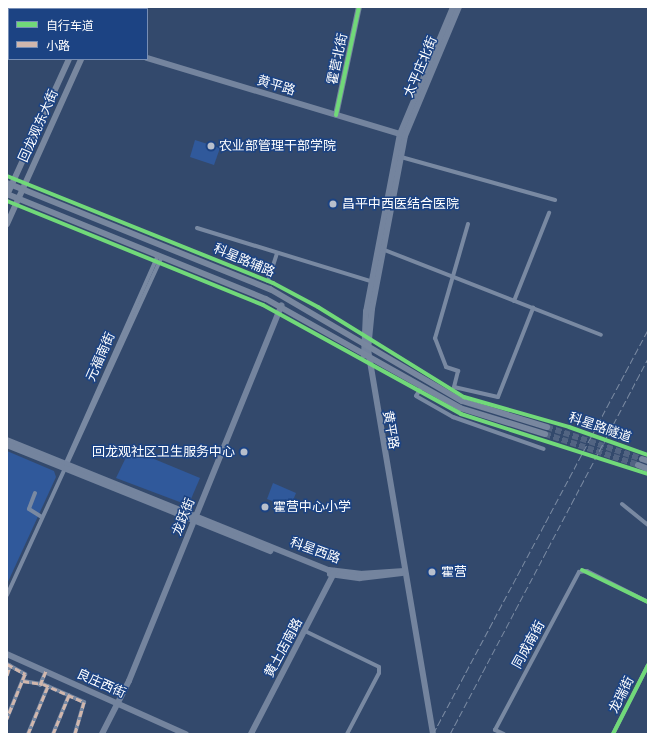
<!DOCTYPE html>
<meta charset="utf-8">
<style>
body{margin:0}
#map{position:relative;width:655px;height:741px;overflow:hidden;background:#33496c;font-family:Helvetica,"Noto Sans SC",sans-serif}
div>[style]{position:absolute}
.green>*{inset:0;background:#30599b}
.primary-tunnel>*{height:6px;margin-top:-3px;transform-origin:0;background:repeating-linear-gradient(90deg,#526482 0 6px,transparent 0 9px)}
.street>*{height:4px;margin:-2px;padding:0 2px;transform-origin:2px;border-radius:2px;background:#7989a2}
.secondary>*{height:5.5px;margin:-2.75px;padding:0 2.75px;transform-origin:2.75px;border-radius:2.75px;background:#74849e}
.primary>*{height:6px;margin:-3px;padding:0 3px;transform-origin:3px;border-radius:3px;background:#78879f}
.rail>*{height:1px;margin-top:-0.5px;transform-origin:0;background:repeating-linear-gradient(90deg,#7a8aa2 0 7px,transparent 0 10px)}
.quiet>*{height:3px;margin-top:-1.5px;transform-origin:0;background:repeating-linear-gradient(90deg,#d1b7ad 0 6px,transparent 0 9px)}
.cycleway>*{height:4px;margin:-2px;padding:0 2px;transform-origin:2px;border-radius:2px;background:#71d979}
.dots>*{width:11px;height:11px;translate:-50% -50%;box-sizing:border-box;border:2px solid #1c4383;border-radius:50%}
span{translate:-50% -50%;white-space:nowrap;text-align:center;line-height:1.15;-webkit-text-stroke:3px #1c4383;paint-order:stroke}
.street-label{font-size:13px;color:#fff}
.poi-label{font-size:13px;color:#fff}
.left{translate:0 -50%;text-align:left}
.right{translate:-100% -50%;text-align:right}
.frame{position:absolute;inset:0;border:8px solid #fff;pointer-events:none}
.legend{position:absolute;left:8px;top:8px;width:140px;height:52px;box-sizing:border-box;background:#1c4383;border:1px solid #778eb5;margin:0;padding:5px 7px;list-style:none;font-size:12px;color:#fff}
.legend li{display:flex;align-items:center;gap:8px;height:20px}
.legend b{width:20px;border:1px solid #778eb5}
</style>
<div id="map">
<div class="green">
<i style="clip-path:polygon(195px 140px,220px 148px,214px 165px,190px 157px)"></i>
<i style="clip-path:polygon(130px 449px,200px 478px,191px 499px,185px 504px,116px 478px)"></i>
<i style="clip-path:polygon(7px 451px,54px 471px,56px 477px,7px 584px)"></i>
<i style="clip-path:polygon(273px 483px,296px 493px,290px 508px,267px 499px)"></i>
</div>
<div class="primary-tunnel">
<i style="left:547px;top:427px;width:100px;rotate:18.6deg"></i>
<i style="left:545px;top:434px;width:98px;rotate:18.4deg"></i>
</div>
<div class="street">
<i style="left:401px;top:157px;width:160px;rotate:15.6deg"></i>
<i style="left:468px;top:224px;width:119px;rotate:106.1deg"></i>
<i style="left:435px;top:338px;width:31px;rotate:69deg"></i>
<i style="left:446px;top:367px;width:13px;rotate:18deg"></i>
<i style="left:458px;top:371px;width:16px;rotate:104deg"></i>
<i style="left:454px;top:387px;width:45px;rotate:12.8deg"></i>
<i style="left:498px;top:397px;width:96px;rotate:-68.5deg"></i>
<i style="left:197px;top:228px;width:185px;rotate:17deg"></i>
<i style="left:382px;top:249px;width:235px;rotate:21.4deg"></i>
<i style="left:268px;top:281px;width:29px;rotate:-72deg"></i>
<i style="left:514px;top:301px;width:95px;rotate:-68.3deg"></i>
<i style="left:421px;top:388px;width:9px;rotate:122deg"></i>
<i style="left:416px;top:396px;width:43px;rotate:29.6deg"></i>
<i style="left:453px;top:417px;width:96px;rotate:19.4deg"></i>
<i style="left:65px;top:465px;width:230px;rotate:-66.1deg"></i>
<i style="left:35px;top:493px;width:17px;rotate:111deg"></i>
<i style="left:29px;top:509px;width:15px;rotate:32deg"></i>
<i style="left:622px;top:504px;width:33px;rotate:39deg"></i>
<i style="left:7px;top:595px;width:372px;rotate:-65.4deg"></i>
<i style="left:305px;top:631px;width:82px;rotate:25.9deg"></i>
<i style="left:379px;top:667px;width:6px;rotate:90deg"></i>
<i style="left:379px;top:673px;width:69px;rotate:117.7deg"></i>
<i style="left:7px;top:664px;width:21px;rotate:29deg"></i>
<i style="left:25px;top:674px;width:48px;rotate:112.2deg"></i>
<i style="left:7px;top:675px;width:10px;rotate:-73deg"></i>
<i style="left:23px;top:681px;width:20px;rotate:9deg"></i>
<i style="left:43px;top:684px;width:45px;rotate:23.7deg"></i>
<i style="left:84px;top:702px;width:33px;rotate:106deg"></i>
<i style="left:40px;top:685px;width:15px;rotate:-67deg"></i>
<i style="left:28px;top:734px;width:52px;rotate:-67.4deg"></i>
<i style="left:53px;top:734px;width:42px;rotate:-67.7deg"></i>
<i style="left:504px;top:734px;width:10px;rotate:-156deg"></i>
<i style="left:495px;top:730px;width:179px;rotate:-62deg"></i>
<i style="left:579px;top:572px;width:8px;rotate:-7deg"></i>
<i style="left:587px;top:571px;width:68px;rotate:26.9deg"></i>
<i style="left:613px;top:734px;width:77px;rotate:-63.1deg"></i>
</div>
<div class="secondary">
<i style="left:7px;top:16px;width:2px;rotate:27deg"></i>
<i style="left:147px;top:58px;width:267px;rotate:16.7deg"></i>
<i style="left:336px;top:115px;width:110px;rotate:-78deg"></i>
<i style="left:364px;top:356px;width:44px;rotate:-87.4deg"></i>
<i style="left:366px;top:312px;width:181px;rotate:-79.2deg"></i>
<i style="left:400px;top:134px;width:138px;rotate:-67.3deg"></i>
<i style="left:7px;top:440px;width:347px;rotate:22deg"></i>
<i style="left:329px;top:570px;width:31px;rotate:7deg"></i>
<i style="left:360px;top:574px;width:44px;rotate:-3.9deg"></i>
<i style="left:7px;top:445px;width:284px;rotate:21.9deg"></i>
<i style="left:330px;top:574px;width:30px;rotate:8deg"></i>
<i style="left:360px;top:578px;width:42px;rotate:-6.8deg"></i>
<i style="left:7px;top:654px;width:196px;rotate:24.1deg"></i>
<i style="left:102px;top:734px;width:59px;rotate:-63deg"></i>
<i style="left:129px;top:681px;width:405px;rotate:-67.9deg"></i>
<i style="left:251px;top:734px;width:183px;rotate:-62.7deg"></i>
<i style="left:433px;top:734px;width:389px;rotate:-99.6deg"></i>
<i style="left:368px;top:350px;width:41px;rotate:-84.4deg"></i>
<i style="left:372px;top:309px;width:176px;rotate:-79.2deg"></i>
<i style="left:405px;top:136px;width:140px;rotate:-67.3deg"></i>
</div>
<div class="primary">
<i style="left:89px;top:9px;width:2px;rotate:-63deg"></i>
<i style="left:101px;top:9px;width:2px;rotate:-63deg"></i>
<i style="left:7px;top:183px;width:284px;rotate:22deg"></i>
<i style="left:270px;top:289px;width:222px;rotate:30.3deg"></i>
<i style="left:462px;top:401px;width:89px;rotate:17deg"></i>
<i style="left:7px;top:194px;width:279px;rotate:22.1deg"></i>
<i style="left:266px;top:299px;width:223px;rotate:29.3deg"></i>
<i style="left:460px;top:408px;width:89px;rotate:17deg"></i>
<i style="left:7px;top:195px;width:149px;rotate:-65.5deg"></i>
<i style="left:7px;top:224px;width:181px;rotate:-65.8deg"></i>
<i style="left:642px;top:459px;width:6px;rotate:18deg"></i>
<i style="left:638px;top:465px;width:11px;rotate:22deg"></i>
</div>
<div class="rail">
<i style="left:433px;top:734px;width:459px;rotate:-62deg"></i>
<i style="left:450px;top:734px;width:425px;rotate:-62.2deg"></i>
</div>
<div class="quiet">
<i style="left:7px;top:664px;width:21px;rotate:29deg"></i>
<i style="left:25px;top:674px;width:48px;rotate:112.2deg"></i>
<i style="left:7px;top:675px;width:10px;rotate:-73deg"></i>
<i style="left:23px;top:681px;width:20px;rotate:9deg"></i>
<i style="left:43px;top:684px;width:45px;rotate:23.7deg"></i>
<i style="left:84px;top:702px;width:33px;rotate:106deg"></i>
<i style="left:40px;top:685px;width:15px;rotate:-67deg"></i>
<i style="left:28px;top:734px;width:52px;rotate:-67.4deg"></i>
<i style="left:53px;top:734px;width:42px;rotate:-67.7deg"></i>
</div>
<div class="cycleway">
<i style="left:336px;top:115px;width:110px;rotate:-78deg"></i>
<i style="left:7px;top:176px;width:287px;rotate:21.9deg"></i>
<i style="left:273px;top:283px;width:51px;rotate:28.1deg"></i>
<i style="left:318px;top:307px;width:172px;rotate:31.7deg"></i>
<i style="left:464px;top:397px;width:109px;rotate:15.9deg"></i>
<i style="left:569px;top:427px;width:84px;rotate:19.5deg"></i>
<i style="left:7px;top:201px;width:276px;rotate:22.1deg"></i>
<i style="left:263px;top:305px;width:226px;rotate:28.8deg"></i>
<i style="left:461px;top:414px;width:196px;rotate:17.8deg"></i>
<i style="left:582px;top:570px;width:73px;rotate:25.9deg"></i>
<i style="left:613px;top:734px;width:77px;rotate:-63.1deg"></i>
</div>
<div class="dots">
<i style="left:211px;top:146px;background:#b8bfcc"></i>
<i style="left:333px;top:204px;background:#b8bfcc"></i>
<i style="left:244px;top:452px;background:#b8bfcc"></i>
<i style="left:265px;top:507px;background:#b8bfcc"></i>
<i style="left:432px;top:572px;background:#b8bfcc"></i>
</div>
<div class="street-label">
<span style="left:338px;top:59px;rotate:-78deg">霍营北街</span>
<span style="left:421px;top:67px;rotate:-67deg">太平庄北街</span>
<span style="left:276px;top:86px;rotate:17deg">黄平路</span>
<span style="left:39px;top:126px;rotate:-66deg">回龙观东大街</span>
<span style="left:244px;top:261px;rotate:23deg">科星路辅路</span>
<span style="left:101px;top:357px;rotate:-66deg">元福南街</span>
<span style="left:600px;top:428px;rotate:19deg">科星路隧道</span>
<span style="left:390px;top:430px;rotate:80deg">黄平路</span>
<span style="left:184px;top:517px;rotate:-68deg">龙跃街</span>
<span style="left:315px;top:551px;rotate:20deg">科星西路</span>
<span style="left:529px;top:645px;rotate:-61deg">同成南街</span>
<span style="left:284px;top:648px;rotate:-62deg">黄土店南路</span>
<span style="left:101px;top:684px;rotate:24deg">良庄西街</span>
<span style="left:622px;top:695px;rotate:-63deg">龙瑞街</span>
</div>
<div class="poi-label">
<span class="left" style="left:219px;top:146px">农业部管理干部学院</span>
<span class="left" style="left:342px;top:204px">昌平中西医结合医院</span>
<span class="right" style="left:235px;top:452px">回龙观社区卫生服务中心</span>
<span class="left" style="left:273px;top:507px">霍营中心小学</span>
<span class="left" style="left:441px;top:572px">霍营</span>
</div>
<div class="frame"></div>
<ul class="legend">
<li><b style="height:5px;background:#71d979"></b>自行车道</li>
<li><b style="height:5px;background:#d1b7ad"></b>小路</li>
</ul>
</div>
